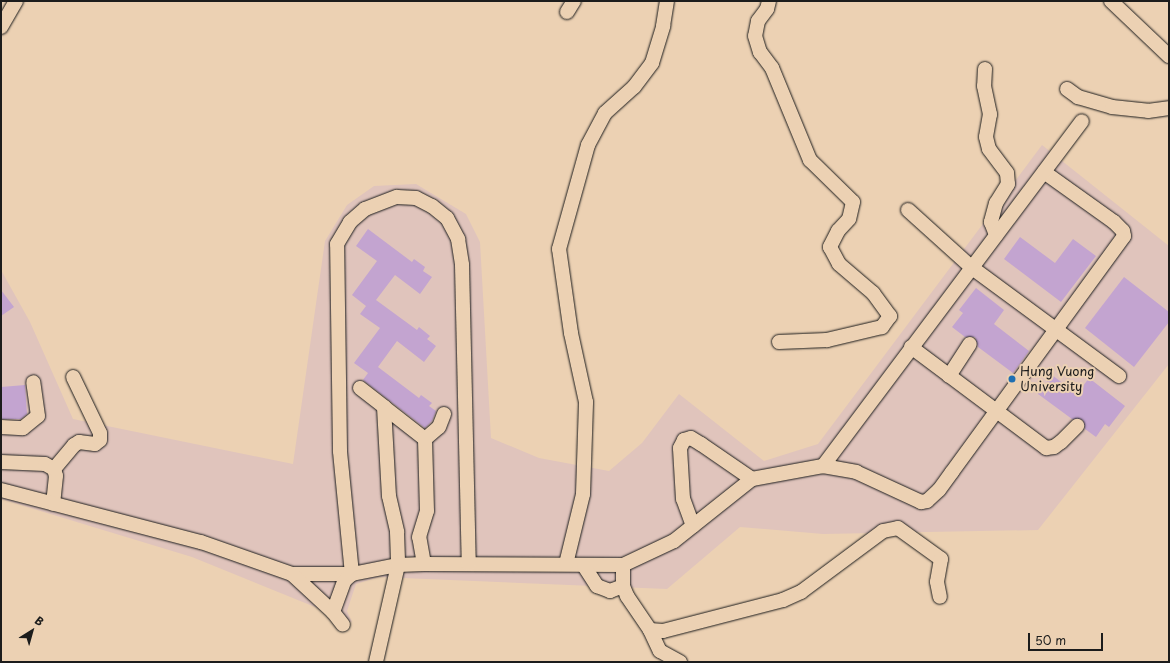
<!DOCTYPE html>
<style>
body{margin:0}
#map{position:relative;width:1170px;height:663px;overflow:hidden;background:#ecd1b3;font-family:"Playpen Sans",sans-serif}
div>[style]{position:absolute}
.built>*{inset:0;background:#e0c4bc}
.building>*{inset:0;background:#c3a4d0}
.roads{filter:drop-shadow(0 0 1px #1c1c1c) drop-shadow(0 0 1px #1c1c1c)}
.minor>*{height:14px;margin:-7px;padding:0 7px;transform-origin:7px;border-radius:7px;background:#ecd1b3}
.dots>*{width:11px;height:11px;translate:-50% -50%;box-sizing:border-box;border:2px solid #ecd1b3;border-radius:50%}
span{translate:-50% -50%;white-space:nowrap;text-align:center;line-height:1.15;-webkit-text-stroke:4px #ecd1b3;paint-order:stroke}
.poi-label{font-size:13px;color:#1c1c1c}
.left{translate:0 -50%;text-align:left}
.frame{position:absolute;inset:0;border:2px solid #1c1c1c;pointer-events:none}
.north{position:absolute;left:12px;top:611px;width:40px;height:40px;-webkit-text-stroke:3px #ecd1b3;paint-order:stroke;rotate:37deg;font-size:11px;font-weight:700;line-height:16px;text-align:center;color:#1c1c1c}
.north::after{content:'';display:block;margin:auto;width:14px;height:18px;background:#1c1c1c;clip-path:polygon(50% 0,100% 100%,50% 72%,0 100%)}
.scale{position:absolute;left:1028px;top:633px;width:75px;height:18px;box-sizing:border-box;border:2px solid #1c1c1c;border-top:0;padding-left:5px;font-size:12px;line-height:14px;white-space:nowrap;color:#1c1c1c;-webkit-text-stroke:3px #ecd1b3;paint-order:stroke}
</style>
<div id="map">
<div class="built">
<i style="clip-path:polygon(1042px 145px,1169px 246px,1169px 364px,1038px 530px,823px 534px,740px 527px,667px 589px,379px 577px,356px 584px,347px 611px,352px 622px,192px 557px,1px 499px,1px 270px,30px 322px,73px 419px,293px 464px,325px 241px,347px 205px,374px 186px,416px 184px,466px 214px,480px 242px,491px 438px,539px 458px,609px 471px,642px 443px,679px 394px,764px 461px,818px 444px)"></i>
</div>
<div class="building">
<i style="clip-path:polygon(368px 229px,412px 262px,414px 259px,425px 267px,423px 271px,432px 277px,420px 294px,395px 275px,376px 300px,417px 330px,419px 327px,430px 336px,427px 339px,436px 346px,424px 362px,397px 341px,378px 367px,419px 398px,421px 395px,432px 403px,429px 406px,436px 411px,432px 421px,425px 428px,363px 380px,368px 373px,354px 363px,380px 328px,360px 314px,366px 306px,352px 295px,377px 261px,356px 246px)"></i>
<i style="clip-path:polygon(1020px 237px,1055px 263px,1073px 239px,1096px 256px,1061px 302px,1004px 259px)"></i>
<i style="clip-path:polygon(1124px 277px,1169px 312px,1169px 322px,1134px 367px,1085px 328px)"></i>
<i style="clip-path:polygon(976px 288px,1004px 310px,994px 324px,1029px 351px,1013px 373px,978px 347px,975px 337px,965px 337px,952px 327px,963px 313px,959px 310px)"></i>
<i style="clip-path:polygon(1px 290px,14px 307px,1px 316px)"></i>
<i style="clip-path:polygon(1052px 375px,1077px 394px,1089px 378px,1125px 406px,1109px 427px,1105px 424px,1096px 437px,1085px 429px,1083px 420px,1072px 419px,1038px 394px)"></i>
<i style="clip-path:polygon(25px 385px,27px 414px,21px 419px,1px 419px,1px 387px)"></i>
</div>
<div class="roads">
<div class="minor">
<i style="left:769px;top:1px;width:8px;rotate:104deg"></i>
<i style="left:767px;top:9px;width:15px;rotate:127deg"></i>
<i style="left:758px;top:21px;width:15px;rotate:101deg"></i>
<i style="left:755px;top:36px;width:17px;rotate:73deg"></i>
<i style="left:760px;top:52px;width:20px;rotate:53deg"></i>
<i style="left:772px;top:68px;width:100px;rotate:67.6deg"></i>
<i style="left:810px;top:160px;width:60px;rotate:44.3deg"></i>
<i style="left:853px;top:202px;width:17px;rotate:103deg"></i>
<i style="left:849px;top:219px;width:16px;rotate:133deg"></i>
<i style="left:838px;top:231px;width:18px;rotate:117deg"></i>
<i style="left:830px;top:247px;width:19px;rotate:62deg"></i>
<i style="left:839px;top:264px;width:45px;rotate:40.5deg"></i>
<i style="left:873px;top:293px;width:29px;rotate:54deg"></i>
<i style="left:890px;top:316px;width:14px;rotate:126deg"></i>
<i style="left:882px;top:327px;width:57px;rotate:166.7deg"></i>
<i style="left:827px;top:340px;width:48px;rotate:177.6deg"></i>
<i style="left:1111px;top:1px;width:80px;rotate:43.5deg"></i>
<i style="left:567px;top:12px;width:13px;rotate:-58deg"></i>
<i style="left:1px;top:27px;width:30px;rotate:-60deg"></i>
<i style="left:985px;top:69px;width:17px;rotate:93deg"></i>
<i style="left:984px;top:86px;width:29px;rotate:78deg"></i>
<i style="left:990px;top:114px;width:23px;rotate:100deg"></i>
<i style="left:986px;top:137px;width:12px;rotate:76deg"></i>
<i style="left:989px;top:149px;width:30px;rotate:53deg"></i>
<i style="left:1007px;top:173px;width:11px;rotate:85deg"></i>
<i style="left:1008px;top:184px;width:22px;rotate:122deg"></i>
<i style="left:996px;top:203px;width:20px;rotate:105deg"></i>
<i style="left:991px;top:222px;width:14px;rotate:69deg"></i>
<i style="left:1067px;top:89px;width:14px;rotate:36deg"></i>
<i style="left:1078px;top:97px;width:35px;rotate:16deg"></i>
<i style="left:1112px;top:107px;width:36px;rotate:6deg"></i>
<i style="left:1148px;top:111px;width:21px;rotate:-8deg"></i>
<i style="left:908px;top:210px;width:85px;rotate:42.1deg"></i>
<i style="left:971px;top:267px;width:184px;rotate:36.4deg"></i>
<i style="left:911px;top:347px;width:169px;rotate:36.8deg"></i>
<i style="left:1046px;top:448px;width:8px;rotate:-7deg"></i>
<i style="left:1054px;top:447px;width:9px;rotate:-36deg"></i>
<i style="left:1061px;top:442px;width:23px;rotate:-45deg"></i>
<i style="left:949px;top:376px;width:38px;rotate:-57deg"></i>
<i style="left:360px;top:388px;width:31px;rotate:38deg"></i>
<i style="left:384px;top:407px;width:89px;rotate:86.8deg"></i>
<i style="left:389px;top:496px;width:37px;rotate:77deg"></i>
<i style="left:397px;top:532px;width:33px;rotate:88deg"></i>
<i style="left:398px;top:565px;width:99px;rotate:102.8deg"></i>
<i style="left:384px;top:407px;width:52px;rotate:38deg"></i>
<i style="left:1px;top:427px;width:22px;rotate:3deg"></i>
<i style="left:23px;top:428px;width:19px;rotate:-39deg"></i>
<i style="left:38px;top:416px;width:34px;rotate:-98deg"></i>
<i style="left:1px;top:462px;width:44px;rotate:2.6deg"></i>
<i style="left:45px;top:464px;width:10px;rotate:29deg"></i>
<i style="left:54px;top:469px;width:7px;rotate:74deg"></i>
<i style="left:56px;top:476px;width:28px;rotate:96deg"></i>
<i style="left:823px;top:466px;width:34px;rotate:10deg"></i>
<i style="left:856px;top:472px;width:72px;rotate:24.8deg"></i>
<i style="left:921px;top:502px;width:6px;rotate:-9deg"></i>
<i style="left:927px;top:501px;width:16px;rotate:-43deg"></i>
<i style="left:939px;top:490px;width:22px;rotate:-54deg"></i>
<i style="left:952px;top:472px;width:292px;rotate:-53.9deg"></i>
<i style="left:1124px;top:236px;width:5px;rotate:-101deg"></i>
<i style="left:1123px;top:231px;width:13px;rotate:-135deg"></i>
<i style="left:1114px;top:222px;width:86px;rotate:-144.5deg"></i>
<i style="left:54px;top:469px;width:31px;rotate:-50deg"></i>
<i style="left:74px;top:445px;width:6px;rotate:-31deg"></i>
<i style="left:79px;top:442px;width:16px;rotate:7deg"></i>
<i style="left:95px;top:444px;width:6px;rotate:-39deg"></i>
<i style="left:100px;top:440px;width:7px;rotate:-90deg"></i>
<i style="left:100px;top:433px;width:62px;rotate:-115.7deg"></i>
<i style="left:1px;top:490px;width:207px;rotate:14.6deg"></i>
<i style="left:201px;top:542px;width:96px;rotate:19.4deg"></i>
<i style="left:292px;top:574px;width:60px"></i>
<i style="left:352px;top:574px;width:47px;rotate:-11.1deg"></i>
<i style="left:398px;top:565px;width:26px;rotate:-2deg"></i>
<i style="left:424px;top:564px;width:199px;rotate:0.3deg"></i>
<i style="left:623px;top:565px;width:56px;rotate:-25.2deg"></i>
<i style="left:674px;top:541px;width:100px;rotate:-38.5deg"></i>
<i style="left:752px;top:479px;width:72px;rotate:-10.4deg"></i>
<i style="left:823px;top:466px;width:431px;rotate:-53.1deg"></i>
<i style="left:693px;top:526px;width:29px;rotate:-110deg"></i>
<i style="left:683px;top:499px;width:51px;rotate:-93.4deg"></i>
<i style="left:680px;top:448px;width:9px;rotate:-63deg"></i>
<i style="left:684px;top:440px;width:7px;rotate:-16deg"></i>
<i style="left:691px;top:438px;width:12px;rotate:31deg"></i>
<i style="left:701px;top:444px;width:62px;rotate:34.5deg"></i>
<i style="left:424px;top:564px;width:27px;rotate:-100deg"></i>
<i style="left:419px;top:537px;width:27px;rotate:-73deg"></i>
<i style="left:427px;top:511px;width:72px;rotate:-91.6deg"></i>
<i style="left:425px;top:439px;width:18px;rotate:-41deg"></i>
<i style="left:439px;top:427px;width:14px;rotate:-69deg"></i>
<i style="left:566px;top:564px;width:72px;rotate:-76.3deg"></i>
<i style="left:583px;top:494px;width:92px;rotate:-88.1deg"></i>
<i style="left:586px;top:402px;width:71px;rotate:-102.3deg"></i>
<i style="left:571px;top:333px;width:85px;rotate:-98.1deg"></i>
<i style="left:559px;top:249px;width:108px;rotate:-74.4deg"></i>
<i style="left:588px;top:145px;width:36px;rotate:-62deg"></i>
<i style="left:605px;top:113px;width:39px;rotate:-42deg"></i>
<i style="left:634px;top:87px;width:30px;rotate:-53deg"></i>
<i style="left:652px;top:63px;width:39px;rotate:-73deg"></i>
<i style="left:663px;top:26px;width:25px;rotate:-81deg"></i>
<i style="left:623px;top:565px;width:21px;rotate:90deg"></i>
<i style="left:623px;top:586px;width:11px;rotate:68deg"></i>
<i style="left:627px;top:596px;width:41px;rotate:55.9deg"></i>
<i style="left:650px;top:630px;width:13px;rotate:4deg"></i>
<i style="left:663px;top:631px;width:124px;rotate:-14.5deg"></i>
<i style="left:783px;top:600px;width:20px;rotate:-24deg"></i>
<i style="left:801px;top:592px;width:102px;rotate:-36.6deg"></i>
<i style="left:883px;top:531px;width:15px;rotate:-11deg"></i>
<i style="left:898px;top:528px;width:53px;rotate:35.8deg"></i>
<i style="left:941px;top:559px;width:23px;rotate:100deg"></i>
<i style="left:937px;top:582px;width:15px;rotate:79deg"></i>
<i style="left:584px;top:566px;width:24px;rotate:57deg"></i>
<i style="left:597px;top:586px;width:14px;rotate:21deg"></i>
<i style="left:610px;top:591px;width:14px;rotate:-21deg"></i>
<i style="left:292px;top:574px;width:56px;rotate:42.8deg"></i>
<i style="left:333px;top:612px;width:16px;rotate:52deg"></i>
<i style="left:333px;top:612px;width:33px;rotate:-70deg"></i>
<i style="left:344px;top:581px;width:11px;rotate:-41deg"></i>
<i style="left:352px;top:574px;width:124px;rotate:-95.6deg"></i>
<i style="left:340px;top:451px;width:207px;rotate:-90.8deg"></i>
<i style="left:337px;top:244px;width:26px;rotate:-59deg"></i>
<i style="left:350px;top:222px;width:20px;rotate:-41deg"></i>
<i style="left:365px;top:209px;width:34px;rotate:-21deg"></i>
<i style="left:397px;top:197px;width:19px;rotate:3deg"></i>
<i style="left:416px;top:198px;width:18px;rotate:27deg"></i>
<i style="left:432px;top:206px;width:19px;rotate:39deg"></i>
<i style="left:447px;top:218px;width:24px;rotate:62deg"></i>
<i style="left:458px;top:239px;width:26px;rotate:81deg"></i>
<i style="left:462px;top:265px;width:299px;rotate:88.7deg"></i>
<i style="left:650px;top:630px;width:23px;rotate:65deg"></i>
<i style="left:660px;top:651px;width:23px;rotate:29deg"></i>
</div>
</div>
<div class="dots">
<i style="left:1012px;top:379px;background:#1f6fb2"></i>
</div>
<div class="poi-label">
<span class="left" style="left:1020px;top:379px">Hung Vuong<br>University</span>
</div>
<div class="frame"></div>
<div class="north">B</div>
<div class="scale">50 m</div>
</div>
